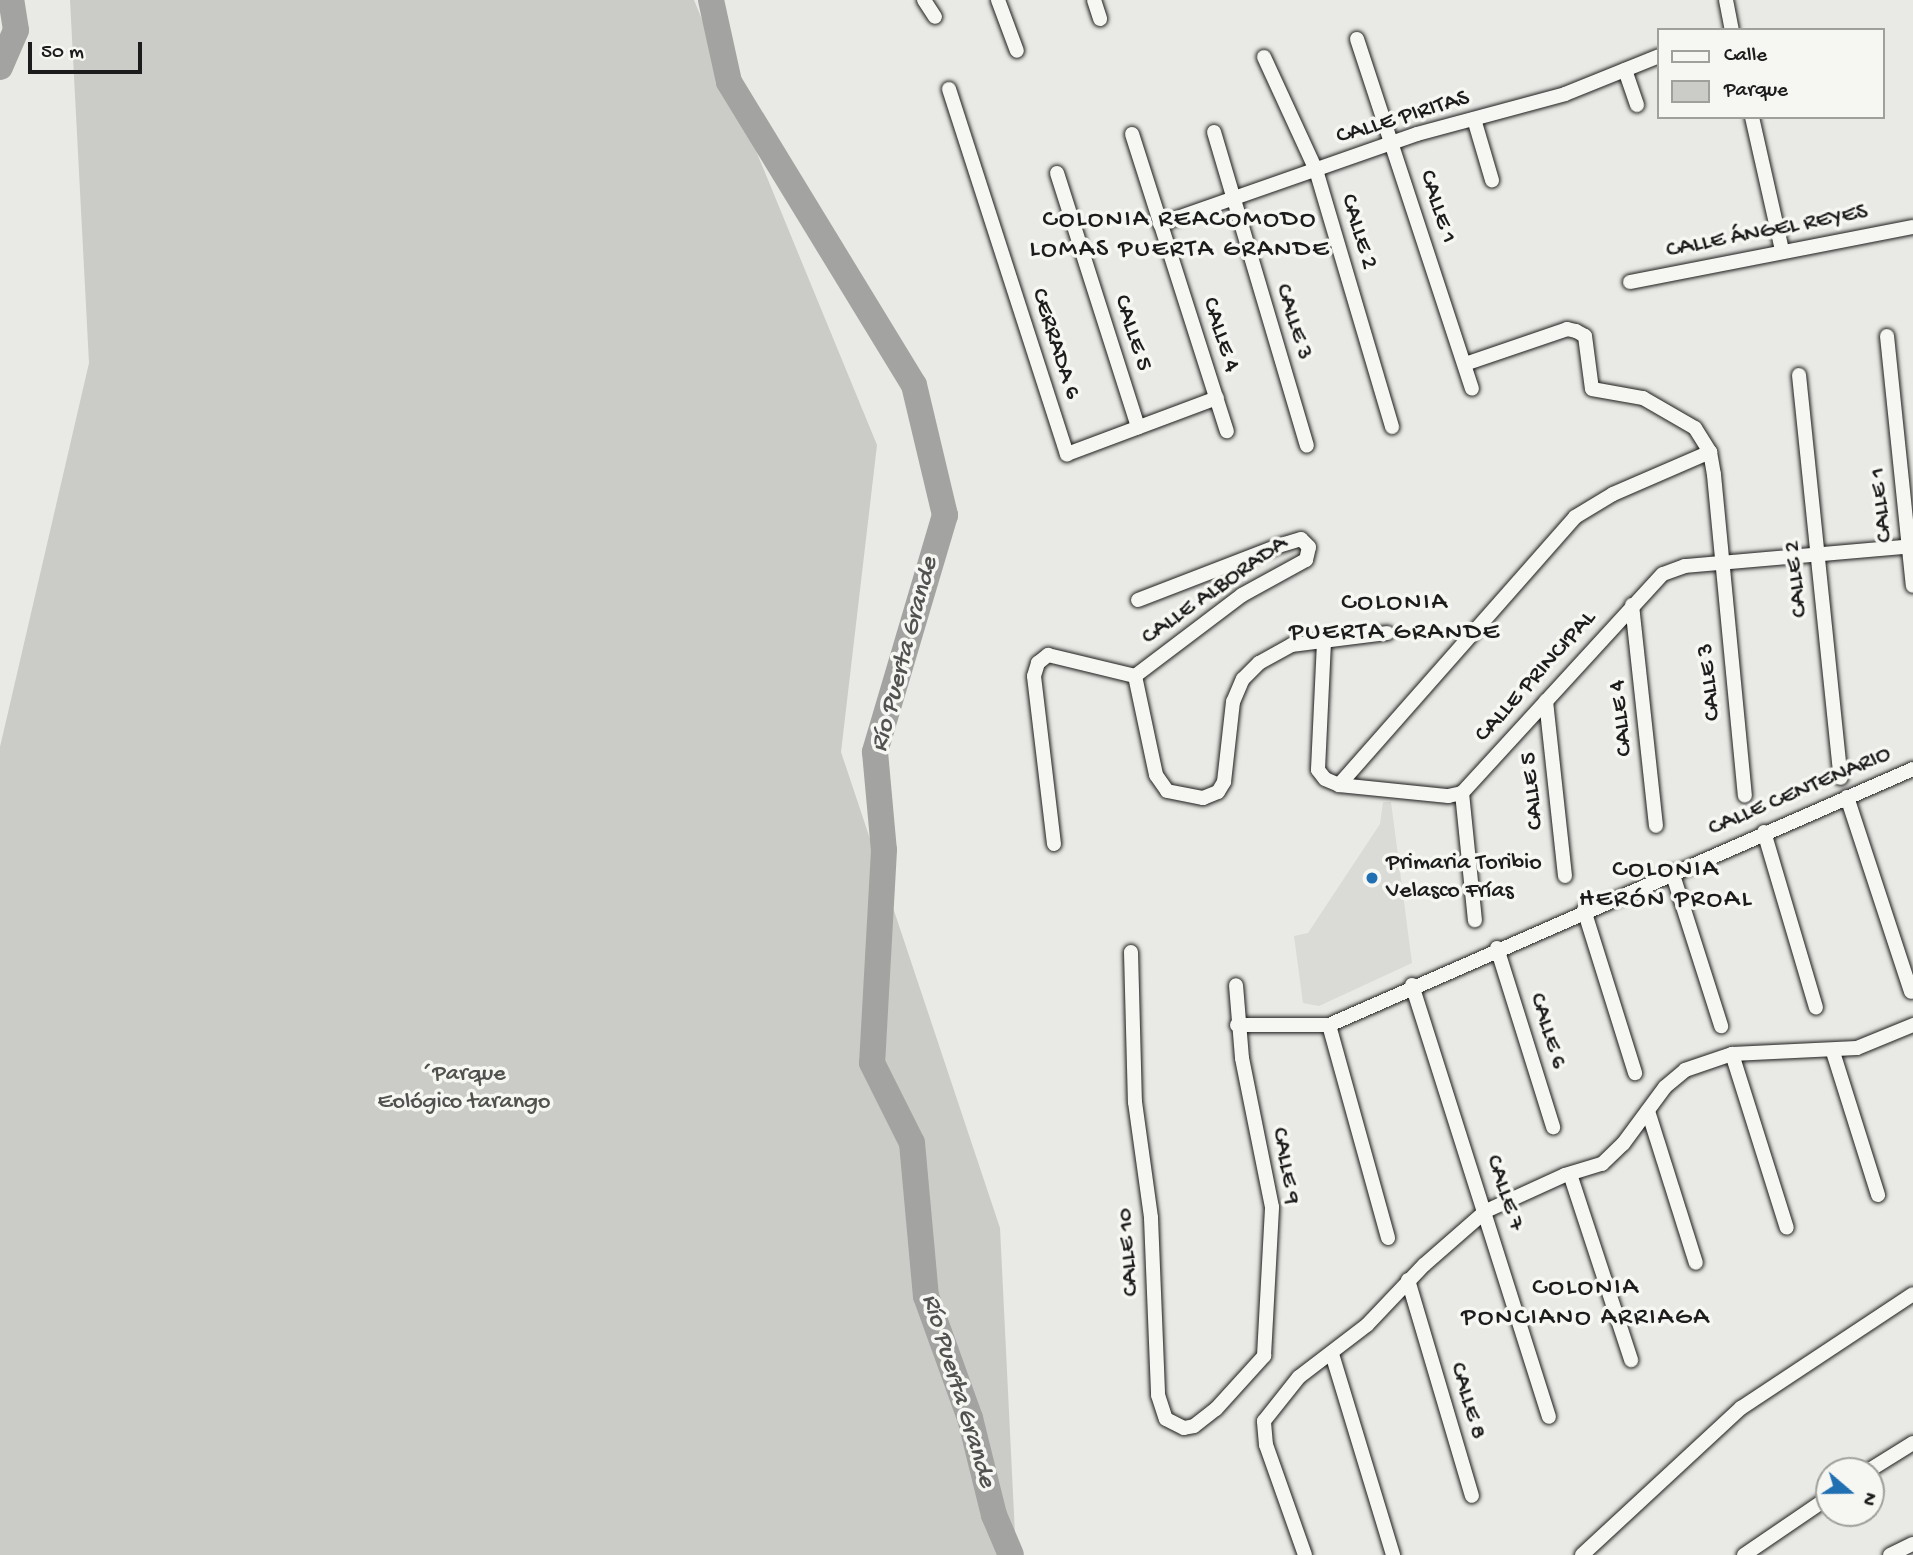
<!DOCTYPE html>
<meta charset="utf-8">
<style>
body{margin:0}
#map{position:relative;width:1913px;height:1555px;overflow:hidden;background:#e9e9e5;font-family:"Gochi Hand",sans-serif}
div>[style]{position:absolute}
.built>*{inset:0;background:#dadad6}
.green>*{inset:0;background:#cbcbc7}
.river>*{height:26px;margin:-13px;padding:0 13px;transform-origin:13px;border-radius:13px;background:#a3a3a1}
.roads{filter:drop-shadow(0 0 2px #1c1c1c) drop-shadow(0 0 2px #1c1c1c)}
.minor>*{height:14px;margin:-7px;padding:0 7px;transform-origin:7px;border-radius:7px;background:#f6f6f2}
.dots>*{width:19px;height:19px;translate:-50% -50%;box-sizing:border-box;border:4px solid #f6f6f2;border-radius:50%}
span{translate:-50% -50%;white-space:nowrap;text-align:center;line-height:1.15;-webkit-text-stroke:7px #f6f6f2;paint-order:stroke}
.street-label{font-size:24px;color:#1c1c1c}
.poi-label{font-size:24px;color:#1c1c1c}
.left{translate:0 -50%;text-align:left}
.park-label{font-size:24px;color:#51514f}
.neighbourhood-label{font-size:26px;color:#1c1c1c;letter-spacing:2px}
.water-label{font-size:26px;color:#525251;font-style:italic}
.legend{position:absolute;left:1657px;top:28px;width:228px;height:91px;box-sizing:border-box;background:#f6f6f2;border:2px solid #9f9f9c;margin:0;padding:9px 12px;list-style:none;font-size:21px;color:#1c1c1c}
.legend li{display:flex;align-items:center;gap:14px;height:35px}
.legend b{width:35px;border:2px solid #9f9f9c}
.north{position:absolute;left:1815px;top:1457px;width:70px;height:70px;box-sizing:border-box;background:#f6f6f2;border:2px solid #9f9f9c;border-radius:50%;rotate:110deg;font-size:19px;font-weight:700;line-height:28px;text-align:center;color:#1c1c1c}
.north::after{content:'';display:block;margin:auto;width:24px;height:32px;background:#1f6fb2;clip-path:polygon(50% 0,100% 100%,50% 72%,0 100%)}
.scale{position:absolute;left:28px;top:42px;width:114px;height:32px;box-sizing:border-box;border:4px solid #1c1c1c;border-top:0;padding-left:9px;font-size:21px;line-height:24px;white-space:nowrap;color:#1c1c1c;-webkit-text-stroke:5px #f6f6f2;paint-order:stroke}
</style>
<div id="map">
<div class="built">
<i style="clip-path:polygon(1383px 802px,1391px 802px,1412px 963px,1319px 1006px,1303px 1003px,1294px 936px,1308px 933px,1380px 824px)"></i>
</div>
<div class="green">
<i style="clip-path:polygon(70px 0,694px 0,877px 445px,841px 752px,1000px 1228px,1016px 1555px,0 1555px,0 747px,89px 363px)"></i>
</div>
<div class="river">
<i style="left:711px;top:0;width:84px;rotate:77.6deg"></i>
<i style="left:729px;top:82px;width:355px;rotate:58.6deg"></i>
<i style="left:914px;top:385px;width:134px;rotate:76.6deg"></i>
<i style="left:945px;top:515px;width:247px;rotate:106.5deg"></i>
<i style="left:875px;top:752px;width:98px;rotate:84.8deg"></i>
<i style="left:884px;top:850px;width:213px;rotate:93.2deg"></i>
<i style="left:872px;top:1063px;width:89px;rotate:63.4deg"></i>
<i style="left:912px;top:1143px;width:154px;rotate:84.8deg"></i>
<i style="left:926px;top:1296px;width:130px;rotate:70.2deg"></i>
<i style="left:970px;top:1418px;width:100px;rotate:76.1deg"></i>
<i style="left:994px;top:1515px;width:43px;rotate:67deg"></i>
<i style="left:0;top:67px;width:40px;rotate:-66.6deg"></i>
<i style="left:16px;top:30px;width:30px;rotate:-99deg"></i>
</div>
<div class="roads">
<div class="minor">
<i style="left:924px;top:0;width:20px;rotate:57deg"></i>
<i style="left:998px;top:0;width:54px;rotate:69.6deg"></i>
<i style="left:1094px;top:0;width:20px;rotate:72deg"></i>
<i style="left:1726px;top:0;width:31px;rotate:79deg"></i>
<i style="left:1357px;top:39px;width:368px;rotate:71.8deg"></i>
<i style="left:1264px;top:57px;width:124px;rotate:65.3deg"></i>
<i style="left:1316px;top:170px;width:268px;rotate:73.5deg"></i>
<i style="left:1625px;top:70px;width:37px;rotate:71deg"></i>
<i style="left:949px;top:89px;width:384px;rotate:72.1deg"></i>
<i style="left:1067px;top:454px;width:160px;rotate:-20.5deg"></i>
<i style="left:1752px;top:117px;width:136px;rotate:77.3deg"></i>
<i style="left:1474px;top:119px;width:64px;rotate:73.6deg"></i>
<i style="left:1214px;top:132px;width:327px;rotate:73.5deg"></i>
<i style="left:1132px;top:134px;width:312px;rotate:72.3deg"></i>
<i style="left:1057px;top:173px;width:267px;rotate:72.3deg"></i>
<i style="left:1160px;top:224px;width:272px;rotate:-19.3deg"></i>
<i style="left:1417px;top:134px;width:153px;rotate:-15.1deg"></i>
<i style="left:1565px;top:94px;width:101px;rotate:-22deg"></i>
<i style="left:1630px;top:282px;width:288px;rotate:-11deg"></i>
<i style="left:1887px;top:336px;width:251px;rotate:84.1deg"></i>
<i style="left:1465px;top:364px;width:108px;rotate:-18.9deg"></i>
<i style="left:1567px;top:329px;width:9px;rotate:13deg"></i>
<i style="left:1576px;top:331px;width:10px;rotate:29deg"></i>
<i style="left:1585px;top:336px;width:53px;rotate:82.5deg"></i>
<i style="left:1592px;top:389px;width:52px;rotate:10deg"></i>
<i style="left:1643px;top:398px;width:60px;rotate:30deg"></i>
<i style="left:1695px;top:428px;width:28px;rotate:58deg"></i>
<i style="left:1710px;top:452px;width:23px;rotate:80deg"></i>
<i style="left:1714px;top:475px;width:322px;rotate:84.5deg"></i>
<i style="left:1799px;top:375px;width:405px;rotate:84.1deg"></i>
<i style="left:1632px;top:605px;width:222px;rotate:83.8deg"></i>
<i style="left:1324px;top:642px;width:128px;rotate:92.7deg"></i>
<i style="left:1318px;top:770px;width:11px;rotate:52deg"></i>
<i style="left:1325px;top:779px;width:15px;rotate:23deg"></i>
<i style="left:1339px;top:785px;width:110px;rotate:5.8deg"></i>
<i style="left:1448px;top:796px;width:14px;rotate:-12deg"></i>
<i style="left:1462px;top:793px;width:297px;rotate:-47.5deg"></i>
<i style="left:1663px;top:574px;width:23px;rotate:-20deg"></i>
<i style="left:1685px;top:566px;width:229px;rotate:-5deg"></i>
<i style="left:1135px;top:676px;width:101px;rotate:78deg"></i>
<i style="left:1156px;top:775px;width:19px;rotate:55deg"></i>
<i style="left:1167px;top:791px;width:37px;rotate:11deg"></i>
<i style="left:1203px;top:798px;width:16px;rotate:-22deg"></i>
<i style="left:1218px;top:792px;width:12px;rotate:-59deg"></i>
<i style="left:1224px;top:782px;width:81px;rotate:-83.6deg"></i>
<i style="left:1233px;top:702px;width:25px;rotate:-67deg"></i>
<i style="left:1243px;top:679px;width:23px;rotate:-45deg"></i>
<i style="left:1259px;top:663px;width:38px;rotate:-29deg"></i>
<i style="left:1292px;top:645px;width:96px;rotate:-7.2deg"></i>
<i style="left:1546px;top:701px;width:176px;rotate:83.8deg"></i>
<i style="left:1339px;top:785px;width:357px;rotate:-48.6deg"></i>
<i style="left:1575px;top:517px;width:44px;rotate:-31.2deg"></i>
<i style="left:1613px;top:494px;width:106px;rotate:-23.4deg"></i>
<i style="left:1462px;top:793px;width:128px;rotate:84.2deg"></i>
<i style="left:1847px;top:797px;width:205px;rotate:71.8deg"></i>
<i style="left:1764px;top:832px;width:183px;rotate:73.5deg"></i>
<i style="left:1054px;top:844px;width:169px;rotate:-96.8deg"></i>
<i style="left:1034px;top:676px;width:14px;rotate:-73deg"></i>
<i style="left:1038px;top:663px;width:13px;rotate:-39deg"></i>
<i style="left:1048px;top:655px;width:89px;rotate:13.6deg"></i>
<i style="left:1135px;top:676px;width:134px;rotate:-37.1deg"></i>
<i style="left:1242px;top:595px;width:73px;rotate:-28.7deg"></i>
<i style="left:1306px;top:560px;width:13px;rotate:-77deg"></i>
<i style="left:1309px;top:547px;width:11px;rotate:-135deg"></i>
<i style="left:1301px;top:539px;width:24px;rotate:163deg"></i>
<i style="left:1278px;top:546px;width:150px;rotate:158.9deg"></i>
<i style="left:1672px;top:872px;width:162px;rotate:72.3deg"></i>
<i style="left:1584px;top:910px;width:171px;rotate:72.6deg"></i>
<i style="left:1497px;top:948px;width:188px;rotate:72.6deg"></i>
<i style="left:1131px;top:952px;width:150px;rotate:88.5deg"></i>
<i style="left:1135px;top:1102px;width:117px;rotate:82.1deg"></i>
<i style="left:1151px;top:1218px;width:177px;rotate:87.7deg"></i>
<i style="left:1158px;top:1395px;width:25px;rotate:72deg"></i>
<i style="left:1166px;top:1419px;width:20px;rotate:27deg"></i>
<i style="left:1184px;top:1428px;width:10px;rotate:-11deg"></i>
<i style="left:1194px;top:1426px;width:28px;rotate:-38deg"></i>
<i style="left:1216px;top:1409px;width:72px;rotate:-47.8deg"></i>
<i style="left:1264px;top:1356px;width:149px;rotate:-86.9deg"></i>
<i style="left:1272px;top:1207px;width:152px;rotate:-101.4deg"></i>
<i style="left:1242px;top:1058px;width:73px;rotate:-94.7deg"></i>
<i style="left:1412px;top:985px;width:453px;rotate:72.4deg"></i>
<i style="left:1237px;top:1025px;width:92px"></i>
<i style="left:1329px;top:1025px;width:638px;rotate:-23.67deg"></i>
<i style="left:1329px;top:1025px;width:221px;rotate:74.5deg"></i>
<i style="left:1833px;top:1052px;width:150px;rotate:72.5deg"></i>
<i style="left:1732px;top:1054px;width:182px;rotate:72.5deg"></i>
<i style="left:1648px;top:1111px;width:159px;rotate:72.5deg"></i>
<i style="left:1570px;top:1174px;width:196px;rotate:71.8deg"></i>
<i style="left:1408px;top:1280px;width:225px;rotate:73.5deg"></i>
<i style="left:1332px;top:1354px;width:210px;rotate:73.1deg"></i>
<i style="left:1868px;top:1471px;width:53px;rotate:-31.9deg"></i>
<i style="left:1305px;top:1555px;width:117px;rotate:-109.5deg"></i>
<i style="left:1266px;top:1445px;width:24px;rotate:-95deg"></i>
<i style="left:1264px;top:1421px;width:56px;rotate:-51.5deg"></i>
<i style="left:1299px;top:1377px;width:86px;rotate:-37.4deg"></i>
<i style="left:1367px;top:1325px;width:83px;rotate:-46.5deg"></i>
<i style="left:1424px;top:1265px;width:82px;rotate:-41.1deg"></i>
<i style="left:1486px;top:1211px;width:87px;rotate:-24.5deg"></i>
<i style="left:1565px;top:1175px;width:39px;rotate:-17deg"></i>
<i style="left:1602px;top:1164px;width:29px;rotate:-44deg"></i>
<i style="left:1623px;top:1144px;width:71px;rotate:-53.6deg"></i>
<i style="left:1665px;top:1087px;width:26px;rotate:-40deg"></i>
<i style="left:1685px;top:1070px;width:50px;rotate:-18.8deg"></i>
<i style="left:1732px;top:1054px;width:125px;rotate:-2.7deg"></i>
<i style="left:1857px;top:1048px;width:61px;rotate:-22.3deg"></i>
<i style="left:1582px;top:1555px;width:217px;rotate:-42.8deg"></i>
<i style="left:1741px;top:1408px;width:206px;rotate:-33.5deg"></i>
<i style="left:1744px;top:1555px;width:103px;rotate:-34.3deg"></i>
<i style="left:1890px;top:1555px;width:25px;rotate:-26deg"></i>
</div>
</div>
<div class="dots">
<i style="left:1372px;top:878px;background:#1f6fb2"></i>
</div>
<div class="street-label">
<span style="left:1403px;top:118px;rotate:-17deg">CALLE PIRITAS</span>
<span style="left:1437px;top:207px;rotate:72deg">CALLE 1</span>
<span style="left:1358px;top:232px;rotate:73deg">CALLE 2</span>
<span style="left:1767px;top:232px;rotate:-11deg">CALLE ÁNGEL REYES</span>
<span style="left:1293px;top:322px;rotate:73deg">CALLE 3</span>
<span style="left:1132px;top:333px;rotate:72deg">CALLE 5</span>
<span style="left:1220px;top:335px;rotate:72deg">CALLE 4</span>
<span style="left:1055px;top:344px;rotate:72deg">CERRADA 6</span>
<span style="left:1882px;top:505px;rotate:-96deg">CALLE 1</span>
<span style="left:1797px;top:579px;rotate:-96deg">CALLE 2</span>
<span style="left:1215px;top:591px;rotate:-35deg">CALLE ALBORADA</span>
<span style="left:1536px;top:677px;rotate:-48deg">CALLE PRINCIPAL</span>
<span style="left:1710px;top:682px;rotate:-96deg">CALLE 3</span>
<span style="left:1622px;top:718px;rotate:-96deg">CALLE 4</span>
<span style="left:1533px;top:791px;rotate:-96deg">CALLE 5</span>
<span style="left:1800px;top:792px;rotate:-23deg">CALLE CENTENARIO</span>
<span style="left:1547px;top:1031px;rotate:73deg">CALLE 6</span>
<span style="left:1285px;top:1166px;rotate:80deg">CALLE 9</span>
<span style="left:1504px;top:1193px;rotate:72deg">CALLE 7</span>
<span style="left:1129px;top:1252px;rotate:-94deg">CALLE 10</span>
<span style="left:1467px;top:1401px;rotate:74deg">CALLE 8</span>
</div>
<div class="poi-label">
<span class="left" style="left:1386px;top:878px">Primaria Toribio<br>Velasco Frías</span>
</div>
<div class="park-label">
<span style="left:464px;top:1089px">´Parque<br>Eológico tarango</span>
</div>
<div class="neighbourhood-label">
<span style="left:1180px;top:236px">COLONIA REACOMODO<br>LOMAS PUERTA GRANDE</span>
<span style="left:1395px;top:619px">COLONIA<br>PUERTA GRANDE</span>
<span style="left:1666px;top:886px">COLONIA<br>HERÓN PROAL</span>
<span style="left:1586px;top:1304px">COLONIA<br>PONCIANO ARRIAGA</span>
</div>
<div class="water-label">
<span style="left:906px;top:655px;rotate:-75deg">Río Puerta Grande</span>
<span style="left:957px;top:1391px;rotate:73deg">Río Puerta Grande</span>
</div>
<ul class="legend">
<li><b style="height:9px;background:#f6f6f2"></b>Calle</li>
<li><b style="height:19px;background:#cbcbc7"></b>Parque</li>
</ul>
<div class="north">N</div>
<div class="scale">50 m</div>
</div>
